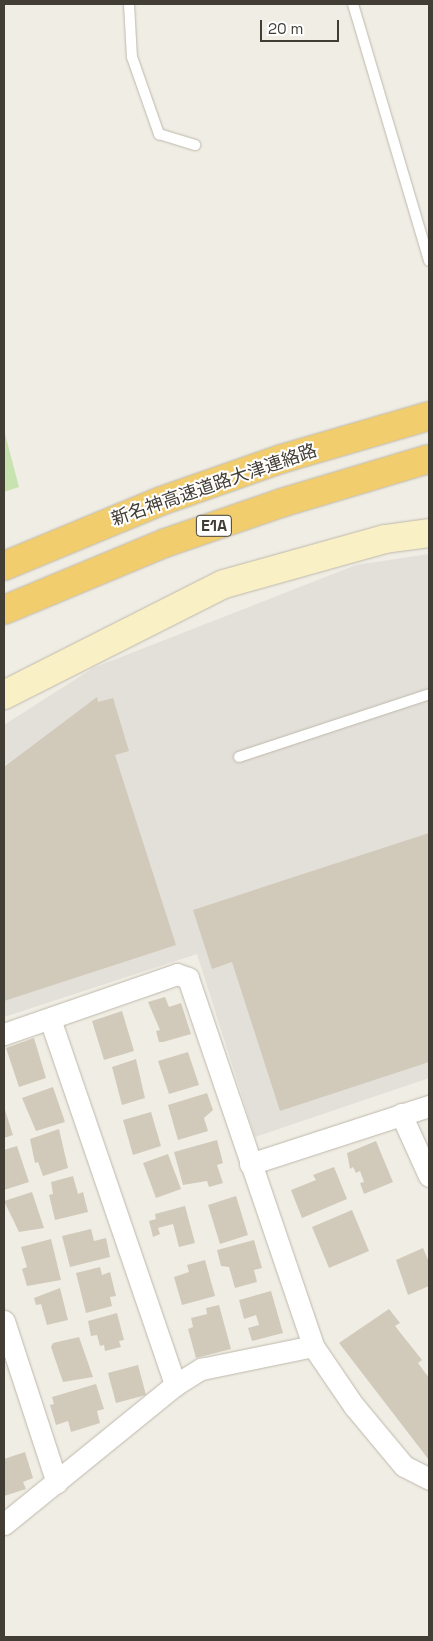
<!DOCTYPE html>
<meta charset="utf-8">
<style>
body{margin:0}
#map{position:relative;width:433px;height:1641px;overflow:hidden;background:#f0ede4;font-family:"Space Grotesk","Noto Sans JP",sans-serif}
div>[style]{position:absolute}
.industrial>*{inset:0;background:#e3dfd9}
.green>*{inset:0;background:#c8e2b0}
.building>*{inset:0;background:#d1cabb}
.roads{filter:drop-shadow(0 0 1px #beb8ab) drop-shadow(0 0 1px #beb8ab)}
.lane>*{height:10px;margin:-5px;padding:0 5px;transform-origin:5px;border-radius:5px;background:#fff}
.street>*{height:21px;margin:-10.5px;padding:0 10.5px;transform-origin:10.5px;border-radius:10.5px;background:#fff}
.secondary>*{height:28px;margin:-14px;padding:0 14px;transform-origin:14px;border-radius:14px;background:#faf0c5}
.highway>*{height:28px;margin:-14px;padding:0 14px;transform-origin:14px;border-radius:14px;background:#f1cd6e}
span{translate:-50% -50%;white-space:nowrap;text-align:center;line-height:1.15;-webkit-text-stroke:4px #fff;paint-order:stroke}
.shield-label span{padding:1px 4px;background:#fff;border:1px solid;border-radius:4px;-webkit-text-stroke-width:0}
.shield-label{font-size:16px;color:#423e35;font-weight:700}
.street-label{font-size:18px;color:#423e35}
.frame{position:absolute;inset:0;border:5px solid #423e35;pointer-events:none}
.scale{position:absolute;left:260px;top:20px;width:79px;height:22px;box-sizing:border-box;border:2px solid #423e35;border-top:0;padding-left:6px;font-size:15px;line-height:18px;white-space:nowrap;color:#423e35;-webkit-text-stroke:4px #fff;paint-order:stroke}
</style>
<div id="map">
<div class="industrial">
<i style="clip-path:polygon(429px 554px,429px 1078px,255px 1137px,197px 954px,4px 1017px,4px 725px,93px 668px,356px 565px)"></i>
</div>
<div class="green">
<i style="clip-path:polygon(4px 430px,19px 487px,4px 492px)"></i>
</div>
<div class="building">
<i style="clip-path:polygon(97px 697px,98px 702px,113px 698px,129px 751px,115px 755px,176px 945px,4px 1001px,4px 767px)"></i>
<i style="clip-path:polygon(429px 833px,429px 1062px,280px 1111px,232px 962px,212px 969px,193px 910px)"></i>
<i style="clip-path:polygon(165px 997px,169px 1007px,181px 1003px,191px 1034px,163px 1042px,159px 1042px,156px 1031px,160px 1030px,148px 1002px)"></i>
<i style="clip-path:polygon(122px 1011px,134px 1051px,104px 1060px,92px 1021px)"></i>
<i style="clip-path:polygon(34px 1038px,46px 1078px,19px 1087px,6px 1048px)"></i>
<i style="clip-path:polygon(188px 1052px,199px 1085px,169px 1094px,158px 1061px)"></i>
<i style="clip-path:polygon(136px 1059px,145px 1098px,122px 1105px,112px 1067px)"></i>
<i style="clip-path:polygon(53px 1087px,65px 1122px,36px 1131px,22px 1098px)"></i>
<i style="clip-path:polygon(207px 1093px,213px 1110px,204px 1118px,208px 1131px,178px 1140px,168px 1105px)"></i>
<i style="clip-path:polygon(4px 1107px,13px 1135px,4px 1138px)"></i>
<i style="clip-path:polygon(151px 1112px,161px 1146px,133px 1155px,123px 1120px)"></i>
<i style="clip-path:polygon(59px 1129px,68px 1168px,43px 1176px,38px 1162px,35px 1163px,30px 1139px)"></i>
<i style="clip-path:polygon(217px 1140px,223px 1163px,217px 1165px,223px 1183px,209px 1187px,207px 1181px,183px 1185px,174px 1152px)"></i>
<i style="clip-path:polygon(376px 1141px,393px 1182px,364px 1194px,360px 1183px,364px 1182px,360px 1171px,356px 1173px,353px 1167px,350px 1169px,347px 1153px)"></i>
<i style="clip-path:polygon(17px 1146px,29px 1182px,4px 1190px,4px 1150px)"></i>
<i style="clip-path:polygon(168px 1154px,181px 1189px,156px 1198px,143px 1163px)"></i>
<i style="clip-path:polygon(334px 1167px,347px 1199px,302px 1218px,291px 1190px,316px 1180px,313px 1175px)"></i>
<i style="clip-path:polygon(73px 1176px,78px 1194px,83px 1192px,88px 1212px,55px 1220px,49px 1195px,53px 1194px,51px 1182px)"></i>
<i style="clip-path:polygon(32px 1192px,44px 1228px,19px 1232px,4px 1201px)"></i>
<i style="clip-path:polygon(236px 1196px,248px 1235px,220px 1244px,208px 1205px)"></i>
<i style="clip-path:polygon(185px 1206px,195px 1243px,179px 1247px,173px 1224px,158px 1228px,160px 1234px,153px 1237px,149px 1221px,156px 1219px,155px 1214px)"></i>
<i style="clip-path:polygon(352px 1210px,369px 1251px,329px 1268px,312px 1227px)"></i>
<i style="clip-path:polygon(91px 1229px,94px 1241px,106px 1238px,110px 1257px,70px 1267px,62px 1236px)"></i>
<i style="clip-path:polygon(51px 1239px,61px 1280px,27px 1286px,22px 1269px,27px 1267px,21px 1247px)"></i>
<i style="clip-path:polygon(254px 1240px,262px 1268px,254px 1270px,257px 1282px,235px 1288px,229px 1267px,221px 1266px,217px 1250px)"></i>
<i style="clip-path:polygon(423px 1248px,429px 1262px,429px 1286px,408px 1295px,396px 1260px)"></i>
<i style="clip-path:polygon(205px 1260px,215px 1296px,182px 1305px,174px 1277px,189px 1272px,187px 1265px)"></i>
<i style="clip-path:polygon(100px 1267px,102px 1275px,110px 1272px,116px 1296px,110px 1297px,112px 1306px,86px 1313px,76px 1273px)"></i>
<i style="clip-path:polygon(60px 1288px,68px 1320px,47px 1325px,41px 1304px,36px 1305px,34px 1298px)"></i>
<i style="clip-path:polygon(271px 1291px,283px 1333px,252px 1341px,248px 1328px,259px 1325px,256px 1315px,244px 1319px,239px 1300px)"></i>
<i style="clip-path:polygon(219px 1305px,231px 1349px,196px 1358px,188px 1329px,193px 1327px,191px 1318px,207px 1314px,206px 1308px)"></i>
<i style="clip-path:polygon(389px 1309px,400px 1323px,395px 1326px,422px 1360px,418px 1363px,429px 1378px,429px 1460px,339px 1343px)"></i>
<i style="clip-path:polygon(117px 1313px,124px 1340px,119px 1341px,121px 1347px,105px 1351px,104px 1345px,100px 1346px,97px 1335px,91px 1336px,88px 1321px)"></i>
<i style="clip-path:polygon(79px 1337px,93px 1377px,63px 1382px,51px 1347px,53px 1343px)"></i>
<i style="clip-path:polygon(138px 1365px,146px 1395px,116px 1403px,108px 1373px)"></i>
<i style="clip-path:polygon(96px 1384px,104px 1409px,97px 1411px,100px 1423px,71px 1432px,68px 1421px,56px 1425px,50px 1405px,54px 1404px,52px 1397px)"></i>
<i style="clip-path:polygon(25px 1452px,33px 1478px,23px 1482px,26px 1489px,4px 1496px,4px 1459px)"></i>
</div>
<div class="roads">
<div class="lane">
<i style="left:129px;top:4px;width:53px;rotate:86.8deg"></i>
<i style="left:132px;top:57px;width:82px;rotate:70.7deg"></i>
<i style="left:159px;top:134px;width:38px;rotate:17deg"></i>
<i style="left:353px;top:4px;width:268px;rotate:73.5deg"></i>
<i style="left:239px;top:757px;width:200px;rotate:-18.3deg"></i>
</div>
<div class="street">
<i style="left:50px;top:1019px;width:387px;rotate:71.1deg"></i>
<i style="left:4px;top:1034px;width:183px;rotate:-19.1deg"></i>
<i style="left:177px;top:974px;width:12px;rotate:20deg"></i>
<i style="left:188px;top:978px;width:389px;rotate:71.2deg"></i>
<i style="left:313px;top:1346px;width:73px;rotate:55.7deg"></i>
<i style="left:354px;top:1406px;width:78px;rotate:50.2deg"></i>
<i style="left:404px;top:1466px;width:28px;rotate:27deg"></i>
<i style="left:401px;top:1114px;width:68px;rotate:65.7deg"></i>
<i style="left:250px;top:1164px;width:188px;rotate:-18deg"></i>
<i style="left:4px;top:1321px;width:170px;rotate:71.9deg"></i>
<i style="left:4px;top:1524px;width:220px;rotate:-39.1deg"></i>
<i style="left:175px;top:1385px;width:31px;rotate:-32deg"></i>
<i style="left:201px;top:1369px;width:114px;rotate:-11.6deg"></i>
</div>
<div class="secondary">
<i style="left:4px;top:695px;width:246px;rotate:-26.8deg"></i>
<i style="left:224px;top:584px;width:167px;rotate:-15.6deg"></i>
<i style="left:385px;top:539px;width:44px;rotate:-7.8deg"></i>
</div>
<div class="highway">
<i style="left:4px;top:566px;width:170px;rotate:-22.5deg"></i>
<i style="left:161px;top:501px;width:127px;rotate:-19.3deg"></i>
<i style="left:281px;top:459px;width:154px;rotate:-16.2deg"></i>
<i style="left:4px;top:610px;width:174px;rotate:-22.6deg"></i>
<i style="left:165px;top:543px;width:123px;rotate:-19deg"></i>
<i style="left:281px;top:503px;width:154px;rotate:-16.6deg"></i>
</div>
</div>
<div class="shield-label">
<span style="left:214px;top:526px">E1A</span>
</div>
<div class="street-label">
<span style="left:214px;top:485px;rotate:-19deg">新名神高速道路大津連絡路</span>
</div>
<div class="frame"></div>
<div class="scale">20 m</div>
</div>
